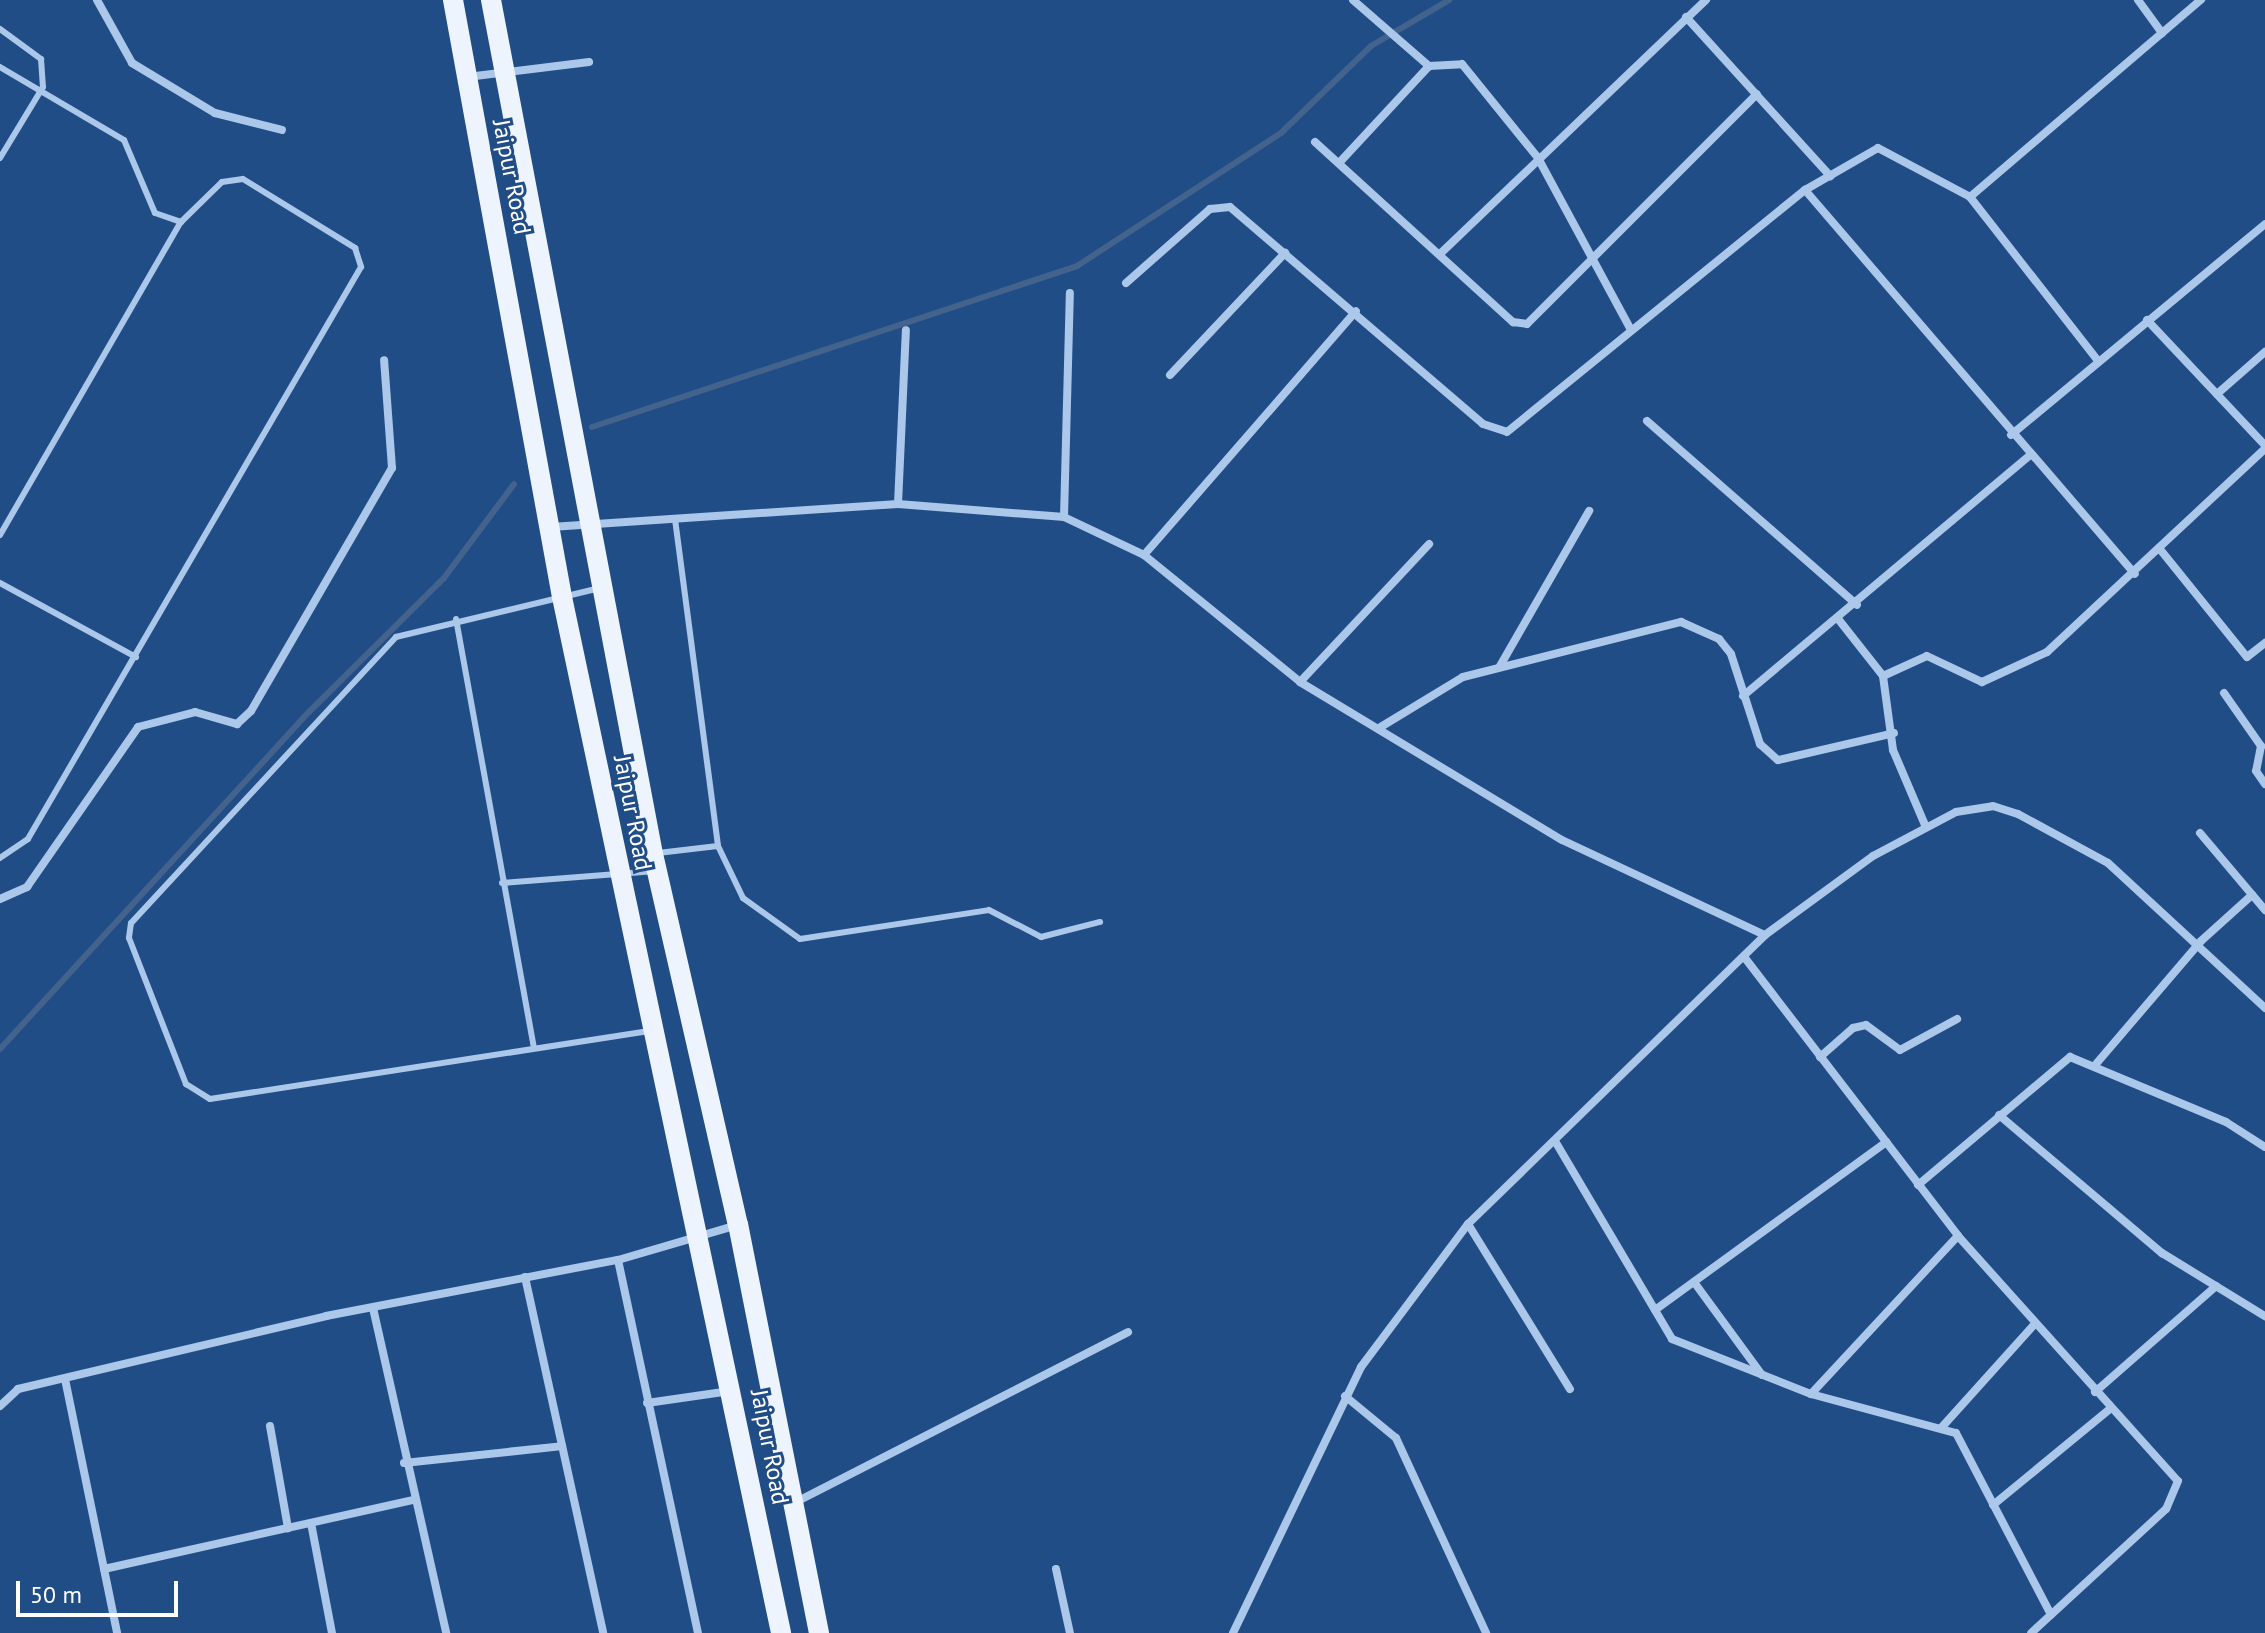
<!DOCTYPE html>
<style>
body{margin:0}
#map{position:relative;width:2265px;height:1633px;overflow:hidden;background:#214d87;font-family:"PT Sans",sans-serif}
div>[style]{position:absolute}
.stream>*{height:6px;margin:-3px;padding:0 3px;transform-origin:3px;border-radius:3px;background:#43638d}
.service>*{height:6px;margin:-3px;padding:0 3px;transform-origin:3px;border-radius:3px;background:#abc7ea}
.minor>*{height:8px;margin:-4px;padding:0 4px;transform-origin:4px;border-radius:4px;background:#abc7ea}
.primary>*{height:20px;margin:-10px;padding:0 10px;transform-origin:10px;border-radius:10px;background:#eef4fe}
span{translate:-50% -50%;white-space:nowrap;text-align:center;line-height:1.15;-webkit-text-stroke:6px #214d87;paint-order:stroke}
.street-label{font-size:24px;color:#fff}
.scale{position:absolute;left:16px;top:1581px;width:162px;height:36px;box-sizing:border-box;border:4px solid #fff;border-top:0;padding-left:10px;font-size:24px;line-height:28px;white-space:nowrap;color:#fff;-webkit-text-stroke:6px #214d87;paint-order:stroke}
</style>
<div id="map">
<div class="stream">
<i style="left:592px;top:427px;width:511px;rotate:-18.36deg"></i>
<i style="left:1077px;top:266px;width:244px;rotate:-33.1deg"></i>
<i style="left:1281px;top:133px;width:125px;rotate:-44deg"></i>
<i style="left:1371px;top:46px;width:91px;rotate:-30.5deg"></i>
<i style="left:0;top:1049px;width:457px;rotate:-47.5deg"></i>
<i style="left:309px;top:712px;width:190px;rotate:-44.8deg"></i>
<i style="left:444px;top:578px;width:117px;rotate:-53.3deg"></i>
</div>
<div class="service">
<i style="left:0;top:29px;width:51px;rotate:36.2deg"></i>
<i style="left:41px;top:59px;width:28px;rotate:86deg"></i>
<i style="left:43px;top:87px;width:83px;rotate:121.2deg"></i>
<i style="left:0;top:67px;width:144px;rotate:30.5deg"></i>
<i style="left:124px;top:140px;width:79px;rotate:67deg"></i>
<i style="left:155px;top:213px;width:28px;rotate:19deg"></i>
<i style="left:181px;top:222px;width:57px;rotate:-44.3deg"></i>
<i style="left:222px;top:182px;width:21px;rotate:-8deg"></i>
<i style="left:243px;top:179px;width:132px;rotate:31.6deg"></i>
<i style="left:355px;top:248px;width:20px;rotate:72deg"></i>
<i style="left:361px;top:267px;width:662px;rotate:120.21deg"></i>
<i style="left:28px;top:839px;width:34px;rotate:146deg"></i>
<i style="left:675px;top:519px;width:330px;rotate:82.5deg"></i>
<i style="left:718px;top:846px;width:58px;rotate:64.3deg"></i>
<i style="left:743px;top:898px;width:70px;rotate:35.7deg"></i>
<i style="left:800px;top:939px;width:191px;rotate:-8.7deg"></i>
<i style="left:989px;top:910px;width:59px;rotate:27.4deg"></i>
<i style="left:1041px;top:937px;width:61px;rotate:-14.3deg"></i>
<i style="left:0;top:535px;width:362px;rotate:-60deg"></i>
<i style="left:0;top:583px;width:155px;rotate:28.6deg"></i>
<i style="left:600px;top:588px;width:210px;rotate:166.5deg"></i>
<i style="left:396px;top:637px;width:390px;rotate:132.8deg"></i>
<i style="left:131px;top:923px;width:15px;rotate:98deg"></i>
<i style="left:129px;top:938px;width:157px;rotate:68.7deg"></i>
<i style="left:186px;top:1084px;width:28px;rotate:32deg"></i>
<i style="left:210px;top:1099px;width:446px;rotate:-8.8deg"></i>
<i style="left:456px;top:619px;width:436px;rotate:79.7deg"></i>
<i style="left:658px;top:853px;width:60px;rotate:-6.7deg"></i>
<i style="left:502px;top:883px;width:151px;rotate:-4.5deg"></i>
</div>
<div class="minor">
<i style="left:97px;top:0;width:72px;rotate:60.9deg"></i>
<i style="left:132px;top:63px;width:97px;rotate:31.1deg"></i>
<i style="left:215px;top:113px;width:69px;rotate:14.2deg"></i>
<i style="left:1353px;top:0;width:101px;rotate:41deg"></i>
<i style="left:2138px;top:0;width:41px;rotate:54deg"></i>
<i style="left:1686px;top:17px;width:215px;rotate:47.8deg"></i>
<i style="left:467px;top:77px;width:123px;rotate:-7deg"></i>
<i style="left:1315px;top:142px;width:268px;rotate:42.3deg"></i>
<i style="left:1513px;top:322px;width:14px;rotate:8deg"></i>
<i style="left:1527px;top:324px;width:325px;rotate:-45deg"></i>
<i style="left:1339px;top:163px;width:132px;rotate:-47.1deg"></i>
<i style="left:1429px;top:66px;width:33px;rotate:-3deg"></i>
<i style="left:1462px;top:64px;width:121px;rotate:51deg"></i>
<i style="left:1538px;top:158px;width:196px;rotate:61.6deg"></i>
<i style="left:1805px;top:190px;width:506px;rotate:49.33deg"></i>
<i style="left:1970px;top:197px;width:208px;rotate:52deg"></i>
<i style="left:1440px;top:254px;width:368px;rotate:-43.7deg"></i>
<i style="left:1126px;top:283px;width:112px;rotate:-41.4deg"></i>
<i style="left:1210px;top:209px;width:20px;rotate:-6deg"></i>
<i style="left:1230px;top:207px;width:333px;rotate:40.6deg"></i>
<i style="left:1483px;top:424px;width:25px;rotate:18deg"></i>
<i style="left:1507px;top:432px;width:384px;rotate:-39.1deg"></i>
<i style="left:1805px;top:190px;width:84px;rotate:-29.9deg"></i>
<i style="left:1878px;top:148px;width:104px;rotate:28deg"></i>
<i style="left:1970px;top:197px;width:304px;rotate:-40.5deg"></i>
<i style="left:2147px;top:320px;width:172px;rotate:46.7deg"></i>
<i style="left:1170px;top:375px;width:168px;rotate:-46.7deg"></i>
<i style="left:2217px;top:394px;width:64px;rotate:-41.2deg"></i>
<i style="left:1647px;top:421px;width:279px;rotate:41.2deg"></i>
<i style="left:2011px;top:435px;width:330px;rotate:-39.7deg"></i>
<i style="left:898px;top:504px;width:174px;rotate:-87.4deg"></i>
<i style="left:1064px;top:517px;width:224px;rotate:-88.5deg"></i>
<i style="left:551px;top:527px;width:348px;rotate:-3.8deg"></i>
<i style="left:898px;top:504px;width:167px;rotate:4.5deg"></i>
<i style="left:1064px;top:517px;width:89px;rotate:25.4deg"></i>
<i style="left:1144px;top:555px;width:201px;rotate:39.1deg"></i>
<i style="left:1300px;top:682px;width:306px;rotate:31.1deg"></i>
<i style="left:1562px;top:840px;width:224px;rotate:25.1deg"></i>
<i style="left:2159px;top:548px;width:140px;rotate:51.1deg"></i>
<i style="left:2247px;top:657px;width:23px;rotate:-38deg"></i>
<i style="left:1144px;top:555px;width:323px;rotate:-49deg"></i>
<i style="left:1839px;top:620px;width:71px;rotate:51.8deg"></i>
<i style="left:1883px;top:676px;width:75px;rotate:82.3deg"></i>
<i style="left:1893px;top:750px;width:82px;rotate:66.9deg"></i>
<i style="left:1500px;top:666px;width:179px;rotate:-60.1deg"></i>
<i style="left:1883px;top:676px;width:48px;rotate:-24.4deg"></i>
<i style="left:1927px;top:656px;width:61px;rotate:25.3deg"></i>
<i style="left:1982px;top:682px;width:72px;rotate:-24.8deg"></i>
<i style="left:2047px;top:652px;width:298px;rotate:-43deg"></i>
<i style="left:1300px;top:682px;width:189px;rotate:-46.9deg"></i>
<i style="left:2224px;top:693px;width:65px;rotate:55.1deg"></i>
<i style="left:2261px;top:746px;width:25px;rotate:101deg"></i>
<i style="left:2256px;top:771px;width:16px;rotate:55deg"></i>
<i style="left:1743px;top:696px;width:373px;rotate:-40deg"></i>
<i style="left:1379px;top:728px;width:98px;rotate:-31.3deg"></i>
<i style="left:1463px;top:677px;width:225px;rotate:-14.2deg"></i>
<i style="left:1681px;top:622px;width:42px;rotate:24.1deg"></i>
<i style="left:1719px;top:639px;width:19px;rotate:51deg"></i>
<i style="left:1731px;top:654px;width:95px;rotate:72.1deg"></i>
<i style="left:1760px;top:744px;width:24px;rotate:42deg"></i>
<i style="left:1778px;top:760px;width:119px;rotate:-13.1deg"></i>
<i style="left:2200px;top:833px;width:101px;rotate:49.8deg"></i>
<i style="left:0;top:899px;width:30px;rotate:-24deg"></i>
<i style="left:27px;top:887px;width:195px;rotate:-55.2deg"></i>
<i style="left:138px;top:727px;width:59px;rotate:-14.7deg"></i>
<i style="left:195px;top:712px;width:44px;rotate:15.9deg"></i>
<i style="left:237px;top:724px;width:19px;rotate:-43deg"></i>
<i style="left:251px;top:711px;width:281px;rotate:-59.9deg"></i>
<i style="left:392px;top:468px;width:108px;rotate:-94.2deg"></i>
<i style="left:1745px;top:958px;width:350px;rotate:52.5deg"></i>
<i style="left:1958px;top:1236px;width:329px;rotate:48.1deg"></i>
<i style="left:2178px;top:1481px;width:30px;rotate:113deg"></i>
<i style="left:2166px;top:1509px;width:183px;rotate:137.4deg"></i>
<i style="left:1820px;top:1057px;width:44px;rotate:-41.3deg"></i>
<i style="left:1853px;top:1028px;width:13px;rotate:-13deg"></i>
<i style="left:1866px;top:1025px;width:42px;rotate:36.3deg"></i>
<i style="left:1900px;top:1050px;width:65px;rotate:-28.5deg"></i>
<i style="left:2096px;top:1064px;width:162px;rotate:-49.5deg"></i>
<i style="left:2201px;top:941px;width:69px;rotate:-42deg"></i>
<i style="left:1999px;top:1115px;width:214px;rotate:40.3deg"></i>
<i style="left:2162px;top:1253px;width:121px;rotate:31.5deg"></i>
<i style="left:1555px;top:1141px;width:230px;rotate:59.4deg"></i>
<i style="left:1672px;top:1339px;width:149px;rotate:21.6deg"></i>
<i style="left:1811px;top:1394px;width:150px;rotate:15.1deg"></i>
<i style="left:1956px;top:1433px;width:205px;rotate:62.4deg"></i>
<i style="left:1918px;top:1185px;width:199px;rotate:-40.1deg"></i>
<i style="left:2070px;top:1057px;width:169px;rotate:22.6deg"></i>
<i style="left:2226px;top:1122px;width:46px;rotate:32.7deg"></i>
<i style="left:1468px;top:1224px;width:194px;rotate:58.3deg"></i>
<i style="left:618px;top:1260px;width:381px;rotate:77.9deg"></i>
<i style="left:525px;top:1277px;width:364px;rotate:77.6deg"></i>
<i style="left:1694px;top:1282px;width:115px;rotate:53.8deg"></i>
<i style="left:373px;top:1308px;width:333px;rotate:77.3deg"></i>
<i style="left:1655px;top:1310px;width:286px;rotate:-36deg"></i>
<i style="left:65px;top:1379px;width:259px;rotate:78.4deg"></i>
<i style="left:2095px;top:1392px;width:161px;rotate:-41.2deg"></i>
<i style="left:1811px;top:1394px;width:216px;rotate:-47.1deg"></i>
<i style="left:1345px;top:1396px;width:66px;rotate:39.5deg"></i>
<i style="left:1396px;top:1438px;width:215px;rotate:65.2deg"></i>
<i style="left:647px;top:1403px;width:84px;rotate:-8.2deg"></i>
<i style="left:0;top:1406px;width:25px;rotate:-43deg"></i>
<i style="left:18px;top:1389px;width:317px;rotate:-13.3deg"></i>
<i style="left:326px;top:1316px;width:297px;rotate:-10.9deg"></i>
<i style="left:618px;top:1260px;width:125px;rotate:-16.3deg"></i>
<i style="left:270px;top:1426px;width:104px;rotate:80deg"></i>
<i style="left:1942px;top:1427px;width:136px;rotate:-48deg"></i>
<i style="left:404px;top:1463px;width:159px;rotate:-6.1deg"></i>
<i style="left:796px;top:1502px;width:373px;rotate:-27.1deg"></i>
<i style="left:1993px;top:1505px;width:153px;rotate:-39.4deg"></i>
<i style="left:311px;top:1523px;width:112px;rotate:79.2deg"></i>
<i style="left:104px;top:1569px;width:316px;rotate:-12.6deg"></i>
<i style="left:1056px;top:1569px;width:66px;rotate:77.7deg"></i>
<i style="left:1233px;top:1633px;width:295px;rotate:-64.3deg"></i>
<i style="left:1361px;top:1367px;width:179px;rotate:-53.2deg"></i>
<i style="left:1468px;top:1224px;width:414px;rotate:-44.2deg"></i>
<i style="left:1765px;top:935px;width:134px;rotate:-36.2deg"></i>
<i style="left:1873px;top:856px;width:94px;rotate:-27.9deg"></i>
<i style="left:1956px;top:812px;width:37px;rotate:-9deg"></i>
<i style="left:1993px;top:806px;width:26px;rotate:18deg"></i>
<i style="left:2018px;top:814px;width:102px;rotate:28.6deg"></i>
<i style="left:2108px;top:863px;width:214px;rotate:42.7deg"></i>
</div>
<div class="primary">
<i style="left:453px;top:0;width:607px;rotate:79.65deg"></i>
<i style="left:562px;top:597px;width:1059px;rotate:78.06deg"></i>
<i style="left:491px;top:0;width:869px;rotate:79.26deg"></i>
<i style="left:653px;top:854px;width:380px;rotate:77.1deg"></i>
<i style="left:738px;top:1224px;width:417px;rotate:78.8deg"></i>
</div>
<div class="street-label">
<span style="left:512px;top:177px;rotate:79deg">Jaipur Road</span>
<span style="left:633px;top:813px;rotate:79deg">Jaipur Road</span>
<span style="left:770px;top:1447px;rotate:79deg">Jaipur Road</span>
</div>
<div class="scale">50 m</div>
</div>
